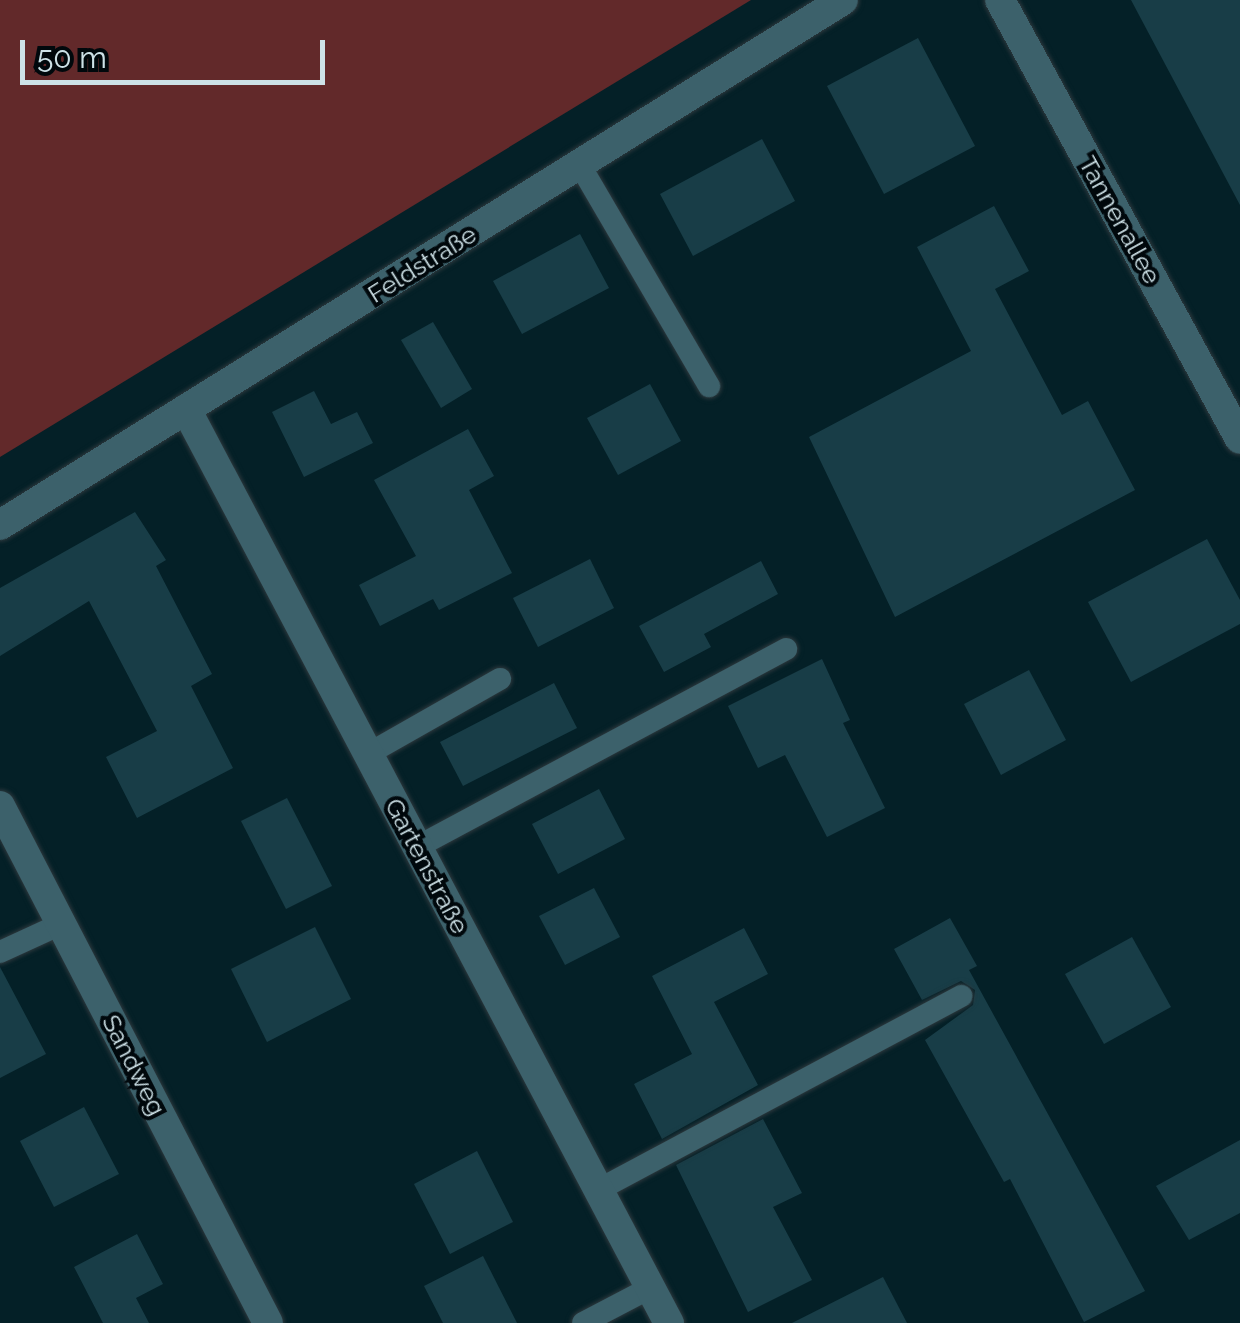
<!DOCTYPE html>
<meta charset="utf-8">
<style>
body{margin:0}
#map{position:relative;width:1240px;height:1323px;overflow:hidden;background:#042027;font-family:Raleway,sans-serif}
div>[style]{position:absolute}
.green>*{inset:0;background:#62292a}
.building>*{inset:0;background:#183d47}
.roads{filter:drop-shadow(0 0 2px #2d383d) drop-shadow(0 0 2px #2d383d)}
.service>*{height:22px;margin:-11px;padding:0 11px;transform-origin:11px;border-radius:11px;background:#3c616b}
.minor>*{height:30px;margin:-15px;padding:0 15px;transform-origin:15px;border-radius:15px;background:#3c616b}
span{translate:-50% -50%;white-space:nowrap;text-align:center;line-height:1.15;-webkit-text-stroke:8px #00080c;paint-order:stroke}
.street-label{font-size:25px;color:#cde1e7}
.scale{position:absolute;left:20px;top:40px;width:305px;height:45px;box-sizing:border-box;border:5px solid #cde1e7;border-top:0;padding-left:12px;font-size:30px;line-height:35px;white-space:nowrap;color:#cde1e7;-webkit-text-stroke:8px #00080c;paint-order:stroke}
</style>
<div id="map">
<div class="green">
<i style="clip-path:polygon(0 0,751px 0,0 457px)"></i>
</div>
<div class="building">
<i style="clip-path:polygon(1131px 0,1240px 0,1240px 205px)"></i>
<i style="clip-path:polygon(918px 38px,975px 146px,884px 194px,827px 86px)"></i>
<i style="clip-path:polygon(762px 139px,795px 201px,693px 256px,660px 194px)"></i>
<i style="clip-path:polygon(994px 206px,1029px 271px,995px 289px,1062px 415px,1088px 401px,1135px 490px,895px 617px,809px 437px,971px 351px,917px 247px)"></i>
<i style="clip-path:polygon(580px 234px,609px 288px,522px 334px,493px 281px)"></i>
<i style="clip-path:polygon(433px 322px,472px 389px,441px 408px,401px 340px)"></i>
<i style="clip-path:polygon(650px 384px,681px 441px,618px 475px,587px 418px)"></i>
<i style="clip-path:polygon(314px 391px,331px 424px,357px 412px,373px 443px,304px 477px,272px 412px)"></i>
<i style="clip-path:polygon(468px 429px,494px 476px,469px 490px,512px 573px,439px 610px,433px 599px,380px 626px,359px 585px,416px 556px,374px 480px)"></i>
<i style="clip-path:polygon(135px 512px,166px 560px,156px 566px,212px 674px,191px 686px,233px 768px,137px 818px,106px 757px,157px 731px,89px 601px,0 656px,0 588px)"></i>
<i style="clip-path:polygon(1207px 539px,1240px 600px,1240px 624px,1131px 682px,1088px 602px)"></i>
<i style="clip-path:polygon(590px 559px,614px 608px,538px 647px,513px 598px)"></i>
<i style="clip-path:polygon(761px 561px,778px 594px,704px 634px,711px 647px,664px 672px,639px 626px)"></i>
<i style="clip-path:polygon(822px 659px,850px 720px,843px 723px,885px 808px,827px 837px,785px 755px,758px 768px,728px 706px)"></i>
<i style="clip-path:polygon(1029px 670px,1066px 740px,1001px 775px,964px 704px)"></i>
<i style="clip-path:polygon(554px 683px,577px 728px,463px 786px,440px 742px)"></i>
<i style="clip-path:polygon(599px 789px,625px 839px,558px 874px,532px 824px)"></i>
<i style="clip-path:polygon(287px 798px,332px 886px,286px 909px,241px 821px)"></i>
<i style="clip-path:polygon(594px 888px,620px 937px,565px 965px,539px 916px)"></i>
<i style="clip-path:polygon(950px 918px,977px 966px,969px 970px,1145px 1291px,1084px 1322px,1010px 1179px,1004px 1182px,925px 1040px,973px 1005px,975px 990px,961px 981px,922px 1000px,894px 949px)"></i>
<i style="clip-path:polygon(315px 927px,351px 999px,267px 1042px,231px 969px)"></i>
<i style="clip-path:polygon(744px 928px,768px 974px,714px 1002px,758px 1085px,662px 1139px,634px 1084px,692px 1054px,652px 976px)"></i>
<i style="clip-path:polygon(1132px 937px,1171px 1007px,1104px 1044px,1065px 974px)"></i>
<i style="clip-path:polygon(0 967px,46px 1054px,0 1078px)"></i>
<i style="clip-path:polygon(84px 1107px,119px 1174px,54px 1207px,20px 1141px)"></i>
<i style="clip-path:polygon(763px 1119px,802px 1193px,773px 1207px,812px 1280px,748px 1312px,676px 1165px)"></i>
<i style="clip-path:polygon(1240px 1140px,1240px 1213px,1189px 1240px,1156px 1186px)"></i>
<i style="clip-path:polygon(477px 1151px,513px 1222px,450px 1254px,414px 1184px)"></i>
<i style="clip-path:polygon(137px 1234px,163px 1284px,136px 1298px,149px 1323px,103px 1323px,74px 1267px)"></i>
<i style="clip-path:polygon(483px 1256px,517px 1323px,443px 1323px,424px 1286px)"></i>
<i style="clip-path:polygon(883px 1277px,907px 1323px,792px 1323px)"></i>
</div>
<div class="roads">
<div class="service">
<i style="left:581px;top:167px;width:254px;rotate:59.7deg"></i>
<i style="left:368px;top:754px;width:152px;rotate:-29.6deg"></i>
<i style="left:417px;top:847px;width:419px;rotate:-28.2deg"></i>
<i style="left:0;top:952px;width:67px;rotate:-24.7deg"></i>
<i style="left:598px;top:1190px;width:412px;rotate:-28.1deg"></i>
<i style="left:583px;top:1323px;width:76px;rotate:-27.6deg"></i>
</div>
<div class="minor">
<i style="left:1000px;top:0;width:500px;rotate:61.33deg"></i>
<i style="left:186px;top:409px;width:1034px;rotate:62.15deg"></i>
<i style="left:0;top:525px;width:993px;rotate:-31.91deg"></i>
<i style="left:0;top:806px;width:582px;rotate:62.6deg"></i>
</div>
</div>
<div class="street-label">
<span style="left:1120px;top:220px;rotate:61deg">Tannenallee</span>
<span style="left:422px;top:264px;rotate:-32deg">Feldstraße</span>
<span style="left:427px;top:866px;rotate:62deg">Gartenstraße</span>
<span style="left:134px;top:1065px;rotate:63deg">Sandweg</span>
</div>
<div class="scale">50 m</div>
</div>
